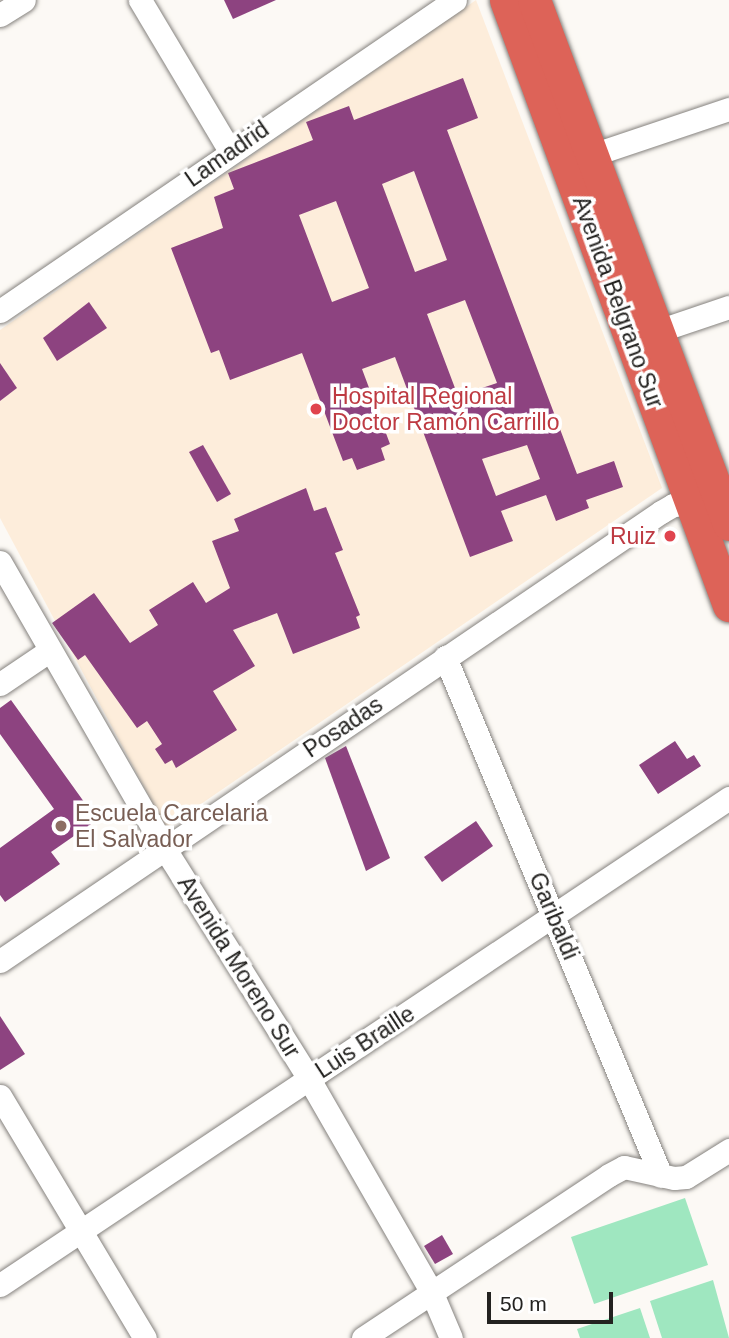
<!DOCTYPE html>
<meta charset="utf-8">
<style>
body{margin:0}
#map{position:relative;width:729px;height:1338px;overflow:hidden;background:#fcf9f5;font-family:Helvetica,sans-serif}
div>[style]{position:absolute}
.medical>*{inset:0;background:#fdeddb}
.green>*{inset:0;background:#9fe7c0}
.building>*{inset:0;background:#8d4380}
.roads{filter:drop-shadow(0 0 2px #85827e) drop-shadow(0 0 2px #85827e)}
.minor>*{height:23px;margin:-11.5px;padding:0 11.5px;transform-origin:11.5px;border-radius:11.5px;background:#fff}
.highway>*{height:33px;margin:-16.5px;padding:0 16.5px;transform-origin:16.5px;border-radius:16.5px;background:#dd6358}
.dots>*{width:19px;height:19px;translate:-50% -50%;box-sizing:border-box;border:4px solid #fff;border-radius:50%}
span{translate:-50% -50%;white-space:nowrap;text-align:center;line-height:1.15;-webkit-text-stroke:7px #fff;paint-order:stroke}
.street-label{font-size:23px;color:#232220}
.health-label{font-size:23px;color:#be3a42}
.left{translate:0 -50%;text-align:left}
.right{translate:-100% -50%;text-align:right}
.education-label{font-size:23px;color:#785e54}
.scale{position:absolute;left:487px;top:1292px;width:126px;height:32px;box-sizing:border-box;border:4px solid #232220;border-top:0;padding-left:9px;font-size:21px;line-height:24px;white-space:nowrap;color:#232220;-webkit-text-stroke:5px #fff;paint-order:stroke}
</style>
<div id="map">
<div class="medical">
<i style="clip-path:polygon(476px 0,662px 488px,166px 828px,0 518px,0 330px)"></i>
</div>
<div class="green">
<i style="clip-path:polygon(685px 1198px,708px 1265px,594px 1304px,571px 1237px)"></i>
<i style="clip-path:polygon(713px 1280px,729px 1338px,662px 1338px,650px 1301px)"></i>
<i style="clip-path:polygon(640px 1308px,650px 1338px,580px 1338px,577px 1329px)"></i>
</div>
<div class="building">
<i style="clip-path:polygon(224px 0,276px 0,233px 19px)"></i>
<i style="clip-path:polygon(evenodd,463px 78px,478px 118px,447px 130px,577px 474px,614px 461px,623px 487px,586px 500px,589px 508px,556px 521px,546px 495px,501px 511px,513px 541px,470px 557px,395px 357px,362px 369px,390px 444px,381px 448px,385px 460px,357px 470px,352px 458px,343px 461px,302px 353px,230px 380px,219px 350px,211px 353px,171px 248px,223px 228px,214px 197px,234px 189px,228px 173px,313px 140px,306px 122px,349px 106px,354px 120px,463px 78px,414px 171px,447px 260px,415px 272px,382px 184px,414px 171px,463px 78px,336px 201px,369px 288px,332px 302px,299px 215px,336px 201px,463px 78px,465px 300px,497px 383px,458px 396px,427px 314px,465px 300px,463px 78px,527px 445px,540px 479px,496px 496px,482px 459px,527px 445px)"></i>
<i style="clip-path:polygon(89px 302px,107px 328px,57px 361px,43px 338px)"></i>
<i style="clip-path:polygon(0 363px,17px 388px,0 401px)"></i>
<i style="clip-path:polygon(203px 445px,231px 494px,217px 502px,189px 452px)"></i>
<i style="clip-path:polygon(306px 488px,314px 511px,326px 507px,343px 550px,335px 553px,360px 615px,356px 617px,360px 628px,293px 654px,277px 613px,233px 630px,255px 666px,213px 691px,237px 730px,176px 768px,172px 760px,165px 764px,155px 749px,162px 744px,147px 721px,137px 728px,85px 655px,78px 660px,52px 623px,94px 593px,130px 643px,158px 625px,149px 610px,193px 582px,206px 603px,230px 588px,212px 541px,239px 531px,234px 519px)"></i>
<i style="clip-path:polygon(11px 700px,97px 820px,51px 852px,60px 864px,5px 902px,0 895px,0 848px,54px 809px,0 734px,0 708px)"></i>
<i style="clip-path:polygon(675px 741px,687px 759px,694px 755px,701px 766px,658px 794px,639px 765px)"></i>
<i style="clip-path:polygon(346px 746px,390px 858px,366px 871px,325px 758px)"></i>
<i style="clip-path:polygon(476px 821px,493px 846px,442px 882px,424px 857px)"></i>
<i style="clip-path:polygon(0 1016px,25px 1054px,0 1070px)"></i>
<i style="clip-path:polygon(442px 1235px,453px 1254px,435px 1264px,424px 1246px)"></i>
</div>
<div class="roads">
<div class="minor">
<i style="left:140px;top:0;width:176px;rotate:59.2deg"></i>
<i style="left:0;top:15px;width:28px;rotate:-32deg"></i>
<i style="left:592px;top:155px;width:145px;rotate:-18.6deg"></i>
<i style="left:0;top:311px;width:551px;rotate:-34.35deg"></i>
<i style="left:658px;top:331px;width:75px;rotate:-18.7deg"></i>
<i style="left:0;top:562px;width:331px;rotate:60.1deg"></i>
<i style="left:165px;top:849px;width:271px;rotate:57.9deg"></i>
<i style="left:309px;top:1079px;width:245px;rotate:60.1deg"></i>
<i style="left:431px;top:1291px;width:51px;rotate:66.9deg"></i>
<i style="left:445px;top:657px;width:562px;rotate:67.4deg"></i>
<i style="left:0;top:684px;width:59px;rotate:-34deg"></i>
<i style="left:0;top:961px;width:799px;rotate:-34.19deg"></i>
<i style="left:661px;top:512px;width:14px;rotate:-30deg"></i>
<i style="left:673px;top:505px;width:32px;rotate:-5deg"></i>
<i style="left:0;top:1096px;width:282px;rotate:59.1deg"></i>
<i style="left:0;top:1285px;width:877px;rotate:-33.74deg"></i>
<i style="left:363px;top:1338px;width:295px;rotate:-33.5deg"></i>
<i style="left:609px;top:1175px;width:17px;rotate:-28deg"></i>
<i style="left:624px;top:1167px;width:51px;rotate:12.4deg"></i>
<i style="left:674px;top:1178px;width:12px;rotate:-5deg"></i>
<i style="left:686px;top:1177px;width:51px;rotate:-32.1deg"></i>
</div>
<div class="highway">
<i style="left:506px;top:0;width:645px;rotate:69.77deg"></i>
<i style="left:534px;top:0;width:559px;rotate:69.59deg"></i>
</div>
</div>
<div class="dots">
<i style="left:316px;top:409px;background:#e0444e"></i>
<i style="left:670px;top:536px;background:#e0444e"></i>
<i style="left:61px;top:826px;background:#8d6e63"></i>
</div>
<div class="street-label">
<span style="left:227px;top:154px;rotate:-35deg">Lamadrid</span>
<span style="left:618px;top:302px;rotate:70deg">Avenida Belgrano Sur</span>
<span style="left:343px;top:727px;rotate:-34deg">Posadas</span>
<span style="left:554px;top:916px;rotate:67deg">Garibaldi</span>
<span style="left:239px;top:967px;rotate:58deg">Avenida Moreno Sur</span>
<span style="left:365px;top:1042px;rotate:-33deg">Luis Braille</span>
</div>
<div class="health-label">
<span class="left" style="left:332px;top:409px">Hospital Regional<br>Doctor Ramón Carrillo</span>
<span class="right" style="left:656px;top:536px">Ruiz</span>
</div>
<div class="education-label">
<span class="left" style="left:75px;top:826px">Escuela Carcelaria<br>El Salvador</span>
</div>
<div class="scale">50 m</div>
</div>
